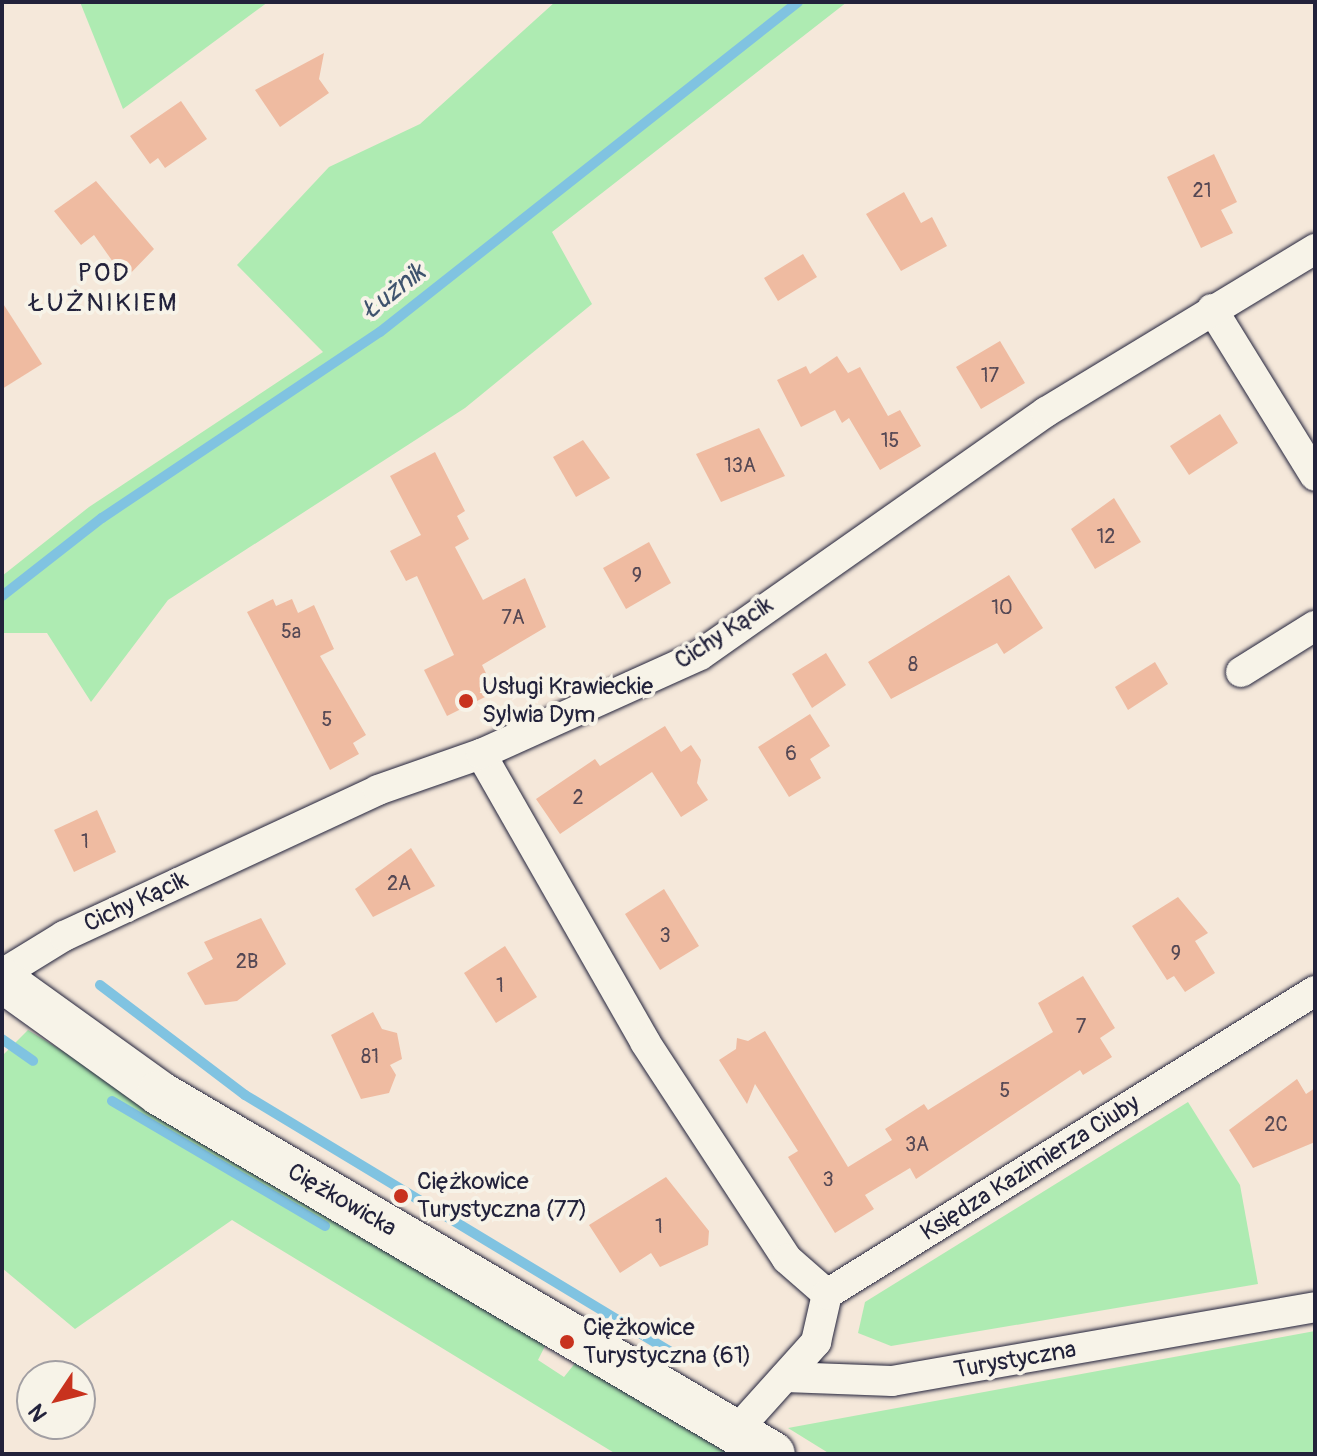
<!DOCTYPE html>
<meta charset="utf-8">
<style>
body{margin:0}
#map{position:relative;width:1317px;height:1456px;overflow:hidden;background:#f5e8da;font-family:Pangolin,sans-serif}
div>[style]{position:absolute}
.green>*{inset:0;background:#aeebb2}
.stream>*{height:10px;margin:-5px;padding:0 5px;transform-origin:5px;border-radius:5px;background:#80c3e1}
.building>*{inset:0;background:#efbba1}
.roads{filter:drop-shadow(0 0 2px #22223b) drop-shadow(0 0 2px #22223b)}
.street>*{height:30px;margin:-15px;padding:0 15px;transform-origin:15px;border-radius:15px;background:#f7f3e8}
.secondary>*{height:44px;margin:-22px;padding:0 22px;transform-origin:22px;border-radius:22px;background:#f7f3e8}
.dots>*{width:22px;height:22px;translate:-50% -50%;box-sizing:border-box;border:4px solid #f7f3e8;border-radius:50%}
span{translate:-50% -50%;white-space:nowrap;text-align:center;line-height:1.15;-webkit-text-stroke:8px #f7f3e8;paint-order:stroke}
.number-label{font-size:20px;color:#554854}
.number-label span{-webkit-text-stroke-width:0}
.street-label{font-size:24px;color:#22223b}
.poi-label{font-size:24px;color:#22223b}
.left{translate:0 -50%;text-align:left}
.neighbourhood-label{font-size:26px;color:#22223b;letter-spacing:2px}
.water-label{font-size:26px;color:#3e526d;font-style:italic}
.frame{position:absolute;inset:0;border:4px solid #22223b;pointer-events:none}
.north{position:absolute;left:16px;top:1360px;width:80px;height:80px;box-sizing:border-box;background:#f7f3e8;border:2px solid #a29fa3;border-radius:50%;rotate:235deg;font-size:22px;font-weight:700;line-height:32px;text-align:center;color:#22223b}
.north::after{content:'';display:block;margin:auto;width:28px;height:36px;background:#c8321e;clip-path:polygon(50% 0,100% 100%,50% 72%,0 100%)}
</style>
<div id="map">
<div class="green">
<i style="clip-path:polygon(80px 2px,268px 2px,123px 109px)"></i>
<i style="clip-path:polygon(555px 2px,847px 2px,552px 232px,592px 304px,465px 408px,168px 600px,91px 702px,47px 633px,2px 633px,2px 576px,89px 507px,323px 352px,237px 265px,329px 167px,420px 124px)"></i>
<i style="clip-path:polygon(28px 1030px,546px 1344px,538px 1360px,564px 1377px,576px 1362px,729px 1454px,616px 1454px,232px 1220px,75px 1329px,2px 1268px,2px 1056px)"></i>
<i style="clip-path:polygon(1188px 1102px,1240px 1185px,1258px 1284px,891px 1346px,858px 1333px,865px 1302px)"></i>
<i style="clip-path:polygon(1315px 1331px,1315px 1454px,830px 1454px,788px 1428px)"></i>
</div>
<div class="stream">
<i style="left:2px;top:596px;width:127px;rotate:-38deg"></i>
<i style="left:102px;top:518px;width:334px;rotate:-33.8deg"></i>
<i style="left:380px;top:332px;width:533px;rotate:-38.29deg"></i>
<i style="left:100px;top:985px;width:182px;rotate:37.2deg"></i>
<i style="left:245px;top:1095px;width:496px;rotate:31.1deg"></i>
<i style="left:2px;top:1039px;width:38px;rotate:35deg"></i>
<i style="left:112px;top:1101px;width:247px;rotate:30.4deg"></i>
</div>
<div class="building">
<i style="clip-path:polygon(324px 53px,319px 79px,329px 93px,280px 127px,255px 90px)"></i>
<i style="clip-path:polygon(181px 101px,207px 139px,165px 168px,158px 158px,150px 164px,130px 136px)"></i>
<i style="clip-path:polygon(1214px 154px,1237px 202px,1221px 210px,1233px 233px,1201px 248px,1167px 177px)"></i>
<i style="clip-path:polygon(96px 181px,154px 249px,125px 279px,94px 235px,81px 245px,54px 211px)"></i>
<i style="clip-path:polygon(904px 192px,921px 223px,932px 217px,947px 246px,901px 271px,866px 214px)"></i>
<i style="clip-path:polygon(803px 254px,817px 277px,778px 301px,764px 278px)"></i>
<i style="clip-path:polygon(2px 302px,42px 364px,2px 389px)"></i>
<i style="clip-path:polygon(1000px 341px,1025px 383px,981px 409px,956px 367px)"></i>
<i style="clip-path:polygon(837px 356px,848px 373px,860px 367px,888px 416px,900px 410px,921px 446px,880px 470px,849px 418px,842px 423px,835px 410px,801px 427px,777px 380px,806px 366px,810px 374px)"></i>
<i style="clip-path:polygon(1220px 414px,1238px 443px,1189px 475px,1170px 446px)"></i>
<i style="clip-path:polygon(759px 428px,785px 476px,721px 502px,696px 454px)"></i>
<i style="clip-path:polygon(583px 440px,610px 478px,576px 497px,553px 457px)"></i>
<i style="clip-path:polygon(435px 452px,465px 511px,457px 516px,469px 539px,455px 547px,483px 600px,525px 578px,546px 627px,482px 665px,495px 692px,447px 716px,424px 670px,454px 655px,417px 576px,406px 581px,390px 551px,421px 535px,390px 476px)"></i>
<i style="clip-path:polygon(1114px 498px,1141px 542px,1095px 569px,1071px 529px)"></i>
<i style="clip-path:polygon(649px 542px,671px 583px,626px 609px,603px 568px)"></i>
<i style="clip-path:polygon(1009px 575px,1043px 628px,1004px 654px,997px 643px,891px 699px,868px 662px)"></i>
<i style="clip-path:polygon(273px 599px,276px 606px,292px 599px,298px 613px,314px 605px,334px 649px,320px 656px,366px 735px,353px 743px,359px 754px,330px 770px,247px 612px)"></i>
<i style="clip-path:polygon(826px 653px,846px 685px,812px 708px,792px 674px)"></i>
<i style="clip-path:polygon(1155px 662px,1168px 684px,1128px 710px,1115px 687px)"></i>
<i style="clip-path:polygon(810px 714px,830px 746px,810px 759px,821px 778px,789px 797px,758px 747px)"></i>
<i style="clip-path:polygon(665px 726px,681px 752px,691px 745px,701px 760px,697px 783px,708px 800px,681px 817px,652px 772px,560px 834px,536px 799px,595px 759px,600px 766px)"></i>
<i style="clip-path:polygon(97px 810px,116px 852px,74px 872px,54px 830px)"></i>
<i style="clip-path:polygon(411px 848px,435px 886px,373px 917px,355px 889px)"></i>
<i style="clip-path:polygon(664px 889px,699px 946px,660px 970px,625px 914px)"></i>
<i style="clip-path:polygon(1178px 897px,1208px 933px,1195px 941px,1215px 973px,1185px 992px,1174px 976px,1167px 980px,1132px 926px)"></i>
<i style="clip-path:polygon(261px 918px,286px 964px,237px 1001px,205px 1005px,187px 973px,213px 959px,204px 942px)"></i>
<i style="clip-path:polygon(505px 946px,537px 997px,496px 1023px,464px 973px)"></i>
<i style="clip-path:polygon(1083px 976px,1115px 1028px,1100px 1038px,1112px 1057px,1083px 1075px,1080px 1070px,916px 1179px,910px 1168px,865px 1195px,874px 1209px,835px 1233px,788px 1157px,798px 1151px,755px 1084px,747px 1104px,719px 1060px,736px 1049px,737px 1038px,748px 1041px,765px 1031px,848px 1167px,892px 1140px,885px 1129px,924px 1104px,928px 1110px,1053px 1032px,1038px 1003px)"></i>
<i style="clip-path:polygon(373px 1012px,382px 1029px,397px 1033px,402px 1059px,390px 1065px,396px 1075px,389px 1093px,361px 1099px,331px 1035px)"></i>
<i style="clip-path:polygon(1297px 1079px,1306px 1094px,1315px 1088px,1315px 1142px,1253px 1168px,1229px 1130px)"></i>
<i style="clip-path:polygon(666px 1177px,709px 1231px,708px 1245px,660px 1267px,651px 1253px,620px 1273px,589px 1225px)"></i>
</div>
<div class="roads">
<div class="street">
<i style="left:1212px;top:309px;width:196px;rotate:58.3deg"></i>
<i style="left:1241px;top:672px;width:87px;rotate:-31.9deg"></i>
<i style="left:481px;top:754px;width:331px;rotate:60.3deg"></i>
<i style="left:645px;top:1042px;width:259px;rotate:56.8deg"></i>
<i style="left:787px;top:1259px;width:53px;rotate:41.2deg"></i>
<i style="left:2px;top:974px;width:73px;rotate:-31.5deg"></i>
<i style="left:64px;top:936px;width:346px;rotate:-24.9deg"></i>
<i style="left:378px;top:790px;width:109px;rotate:-19.3deg"></i>
<i style="left:481px;top:754px;width:240px;rotate:-24.3deg"></i>
<i style="left:700px;top:655px;width:423px;rotate:-35.1deg"></i>
<i style="left:1046px;top:412px;width:315px;rotate:-31.2deg"></i>
<i style="left:785px;top:1377px;width:107px;rotate:2.1deg"></i>
<i style="left:892px;top:1381px;width:429px;rotate:-9.9deg"></i>
<i style="left:736px;top:1431px;width:120px;rotate:-48deg"></i>
<i style="left:816px;top:1342px;width:49px;rotate:-77.1deg"></i>
<i style="left:827px;top:1294px;width:574px;rotate:-31.84deg"></i>
</div>
<div class="secondary">
<i style="left:2px;top:980px;width:193px;rotate:35.7deg"></i>
<i style="left:159px;top:1093px;width:712px;rotate:30.45deg"></i>
</div>
</div>
<div class="dots">
<i style="left:466px;top:701px;background:#c8321e"></i>
<i style="left:401px;top:1196px;background:#c8321e"></i>
<i style="left:567px;top:1342px;background:#c8321e"></i>
</div>
<div class="number-label">
<span style="left:1202px;top:190px">21</span>
<span style="left:990px;top:375px">17</span>
<span style="left:890px;top:440px">15</span>
<span style="left:740px;top:465px">13A</span>
<span style="left:1106px;top:536px">12</span>
<span style="left:637px;top:575px">9</span>
<span style="left:1002px;top:607px">10</span>
<span style="left:513px;top:617px">7A</span>
<span style="left:291px;top:631px">5a</span>
<span style="left:913px;top:664px">8</span>
<span style="left:327px;top:719px">5</span>
<span style="left:791px;top:753px">6</span>
<span style="left:578px;top:797px">2</span>
<span style="left:85px;top:841px">1</span>
<span style="left:399px;top:883px">2A</span>
<span style="left:665px;top:935px">3</span>
<span style="left:1176px;top:953px">9</span>
<span style="left:247px;top:961px">2B</span>
<span style="left:500px;top:985px">1</span>
<span style="left:1081px;top:1026px">7</span>
<span style="left:370px;top:1056px">81</span>
<span style="left:1005px;top:1090px">5</span>
<span style="left:1276px;top:1124px">2C</span>
<span style="left:917px;top:1144px">3A</span>
<span style="left:828px;top:1179px">3</span>
<span style="left:659px;top:1226px">1</span>
</div>
<div class="street-label">
<span style="left:724px;top:633px;rotate:-33deg">Cichy Kącik</span>
<span style="left:136px;top:902px;rotate:-25deg">Cichy Kącik</span>
<span style="left:1030px;top:1168px;rotate:-32deg">Księdza Kazimierza Ciuby</span>
<span style="left:342px;top:1200px;rotate:30deg">Ciężkowicka</span>
<span style="left:1015px;top:1360px;rotate:-10deg">Turystyczna</span>
</div>
<div class="poi-label">
<span class="left" style="left:482px;top:701px">Usługi Krawieckie<br>Sylwia Dym</span>
<span class="left" style="left:417px;top:1196px">Ciężkowice<br>Turystyczna (77)</span>
<span class="left" style="left:583px;top:1342px">Ciężkowice<br>Turystyczna (61)</span>
</div>
<div class="neighbourhood-label">
<span style="left:104px;top:289px">POD<br>ŁUŻNIKIEM</span>
</div>
<div class="water-label">
<span style="left:394px;top:292px;rotate:-38deg">Łużnik</span>
</div>
<div class="frame"></div>
<div class="north">N</div>
</div>
